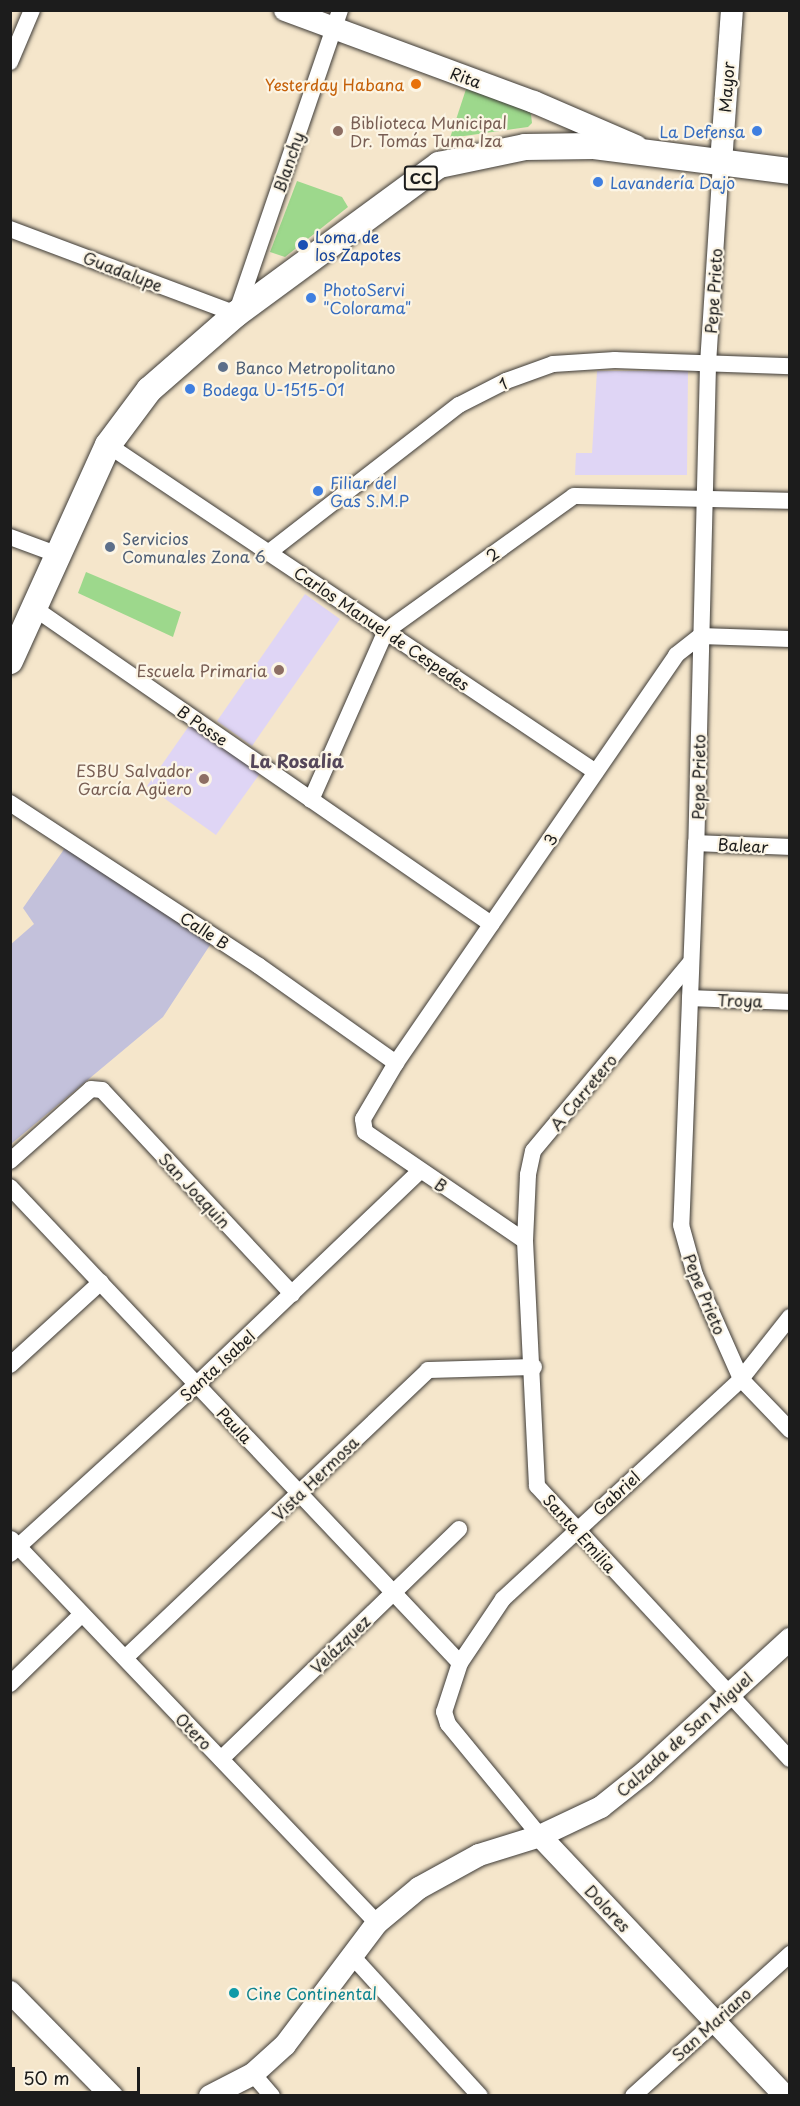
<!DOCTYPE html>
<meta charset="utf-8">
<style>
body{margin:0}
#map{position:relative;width:800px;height:2106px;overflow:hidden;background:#f5e6cb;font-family:"Playpen Sans",sans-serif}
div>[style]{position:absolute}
.built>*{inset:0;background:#dfd5f5}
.industrial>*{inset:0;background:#c3c1db}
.green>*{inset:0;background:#9dd88c}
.roads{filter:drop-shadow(0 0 2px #3d3a36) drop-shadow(0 0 2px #3d3a36)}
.street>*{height:16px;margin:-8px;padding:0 8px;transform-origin:8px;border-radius:8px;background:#fff}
.secondary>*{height:22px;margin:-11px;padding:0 11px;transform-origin:11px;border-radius:11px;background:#fff}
.primary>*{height:26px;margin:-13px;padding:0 13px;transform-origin:13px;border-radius:13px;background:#fff}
.dots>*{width:16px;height:16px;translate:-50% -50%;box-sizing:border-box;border:3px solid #fcf5e5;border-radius:50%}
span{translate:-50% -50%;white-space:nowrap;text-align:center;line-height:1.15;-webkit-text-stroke:4.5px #fcf5e5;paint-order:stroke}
.shield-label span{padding:2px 4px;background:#fcf5e5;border:2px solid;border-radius:4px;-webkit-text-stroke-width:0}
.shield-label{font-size:15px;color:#1c1c1c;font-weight:700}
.street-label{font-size:16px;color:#1c1c1c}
.food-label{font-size:16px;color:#c56008}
.right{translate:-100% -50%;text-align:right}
.education-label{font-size:16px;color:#785e54}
.left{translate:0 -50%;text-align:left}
.shop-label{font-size:16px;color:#366cbe}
.transit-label{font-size:16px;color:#164399}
.service-label{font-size:16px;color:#4e5e75}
.culture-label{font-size:16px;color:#0d838f}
.neighbourhood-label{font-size:18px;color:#55475a;font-weight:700}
.frame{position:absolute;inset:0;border:12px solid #1c1c1c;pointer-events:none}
.scale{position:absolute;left:12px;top:2067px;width:128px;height:27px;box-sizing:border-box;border:3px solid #1c1c1c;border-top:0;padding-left:8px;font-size:18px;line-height:21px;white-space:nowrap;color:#1c1c1c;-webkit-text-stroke:4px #fcf5e5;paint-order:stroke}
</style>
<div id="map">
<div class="built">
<i style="clip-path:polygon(597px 371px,688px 371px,687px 475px,575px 475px,576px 453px,592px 453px)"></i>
<i style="clip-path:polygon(305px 594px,340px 619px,252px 746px,217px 721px)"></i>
<i style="clip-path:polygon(191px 723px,261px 772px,216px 835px,147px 786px)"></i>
</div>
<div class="industrial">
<i style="clip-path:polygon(67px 845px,212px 942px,163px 1017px,11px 1144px,10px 945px,34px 924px,23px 908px)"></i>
</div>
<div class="green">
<i style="clip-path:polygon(468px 83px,530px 106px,532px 123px,528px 127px,450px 138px)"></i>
<i style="clip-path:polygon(297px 181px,342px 197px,348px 207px,285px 257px,270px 252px)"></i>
<i style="clip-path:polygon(86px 572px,181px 612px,173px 637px,78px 593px)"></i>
</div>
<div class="roads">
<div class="street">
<i style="left:10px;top:62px;width:56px;rotate:-67.1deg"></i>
<i style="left:721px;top:163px;width:202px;rotate:93.7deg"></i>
<i style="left:708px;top:365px;width:478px;rotate:91.4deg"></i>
<i style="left:696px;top:843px;width:382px;rotate:92.2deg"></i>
<i style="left:681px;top:1225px;width:52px;rotate:74.4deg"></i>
<i style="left:695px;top:1275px;width:114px;rotate:66.1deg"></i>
<i style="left:741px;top:1379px;width:71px;rotate:46.1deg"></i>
<i style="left:10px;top:229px;width:241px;rotate:20.6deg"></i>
<i style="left:236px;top:314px;width:321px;rotate:-71.1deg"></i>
<i style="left:108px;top:445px;width:587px;rotate:33.83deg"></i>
<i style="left:10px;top:537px;width:49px;rotate:20.3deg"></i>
<i style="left:268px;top:553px;width:242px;rotate:-37.8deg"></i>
<i style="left:459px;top:405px;width:53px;rotate:-27.1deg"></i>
<i style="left:506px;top:381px;width:50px;rotate:-19.9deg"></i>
<i style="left:553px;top:364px;width:62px;rotate:-3.7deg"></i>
<i style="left:615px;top:360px;width:175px;rotate:2deg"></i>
<i style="left:34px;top:608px;width:556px;rotate:34.66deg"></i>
<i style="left:311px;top:800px;width:185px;rotate:-66.1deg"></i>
<i style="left:386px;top:631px;width:231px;rotate:-35.7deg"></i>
<i style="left:574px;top:496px;width:216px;rotate:1.3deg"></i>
<i style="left:10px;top:803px;width:298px;rotate:33.2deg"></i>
<i style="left:259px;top:966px;width:168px;rotate:35.3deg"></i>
<i style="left:696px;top:843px;width:94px;rotate:2.4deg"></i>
<i style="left:691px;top:962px;width:246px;rotate:129.9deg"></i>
<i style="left:533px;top:1151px;width:25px;rotate:102deg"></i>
<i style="left:528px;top:1175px;width:66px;rotate:92.6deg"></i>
<i style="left:525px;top:1241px;width:245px;rotate:87.2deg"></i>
<i style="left:537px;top:1486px;width:372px;rotate:47.2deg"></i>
<i style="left:690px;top:998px;width:100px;rotate:2.3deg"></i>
<i style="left:10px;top:1161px;width:108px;rotate:-41.6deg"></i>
<i style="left:91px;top:1089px;width:11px;rotate:5deg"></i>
<i style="left:102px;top:1090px;width:279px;rotate:47deg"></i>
<i style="left:10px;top:1187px;width:655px;rotate:46.61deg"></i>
<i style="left:525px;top:1241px;width:194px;rotate:-145.7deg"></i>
<i style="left:365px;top:1132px;width:13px;rotate:-99deg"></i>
<i style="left:363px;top:1119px;width:65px;rotate:-59.5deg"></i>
<i style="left:396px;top:1063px;width:495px;rotate:-55.5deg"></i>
<i style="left:676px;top:655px;width:31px;rotate:-38deg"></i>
<i style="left:700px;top:636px;width:90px;rotate:1.9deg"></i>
<i style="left:10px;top:1365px;width:123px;rotate:-42.4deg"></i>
<i style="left:11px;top:1539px;width:530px;rotate:46.37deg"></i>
<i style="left:10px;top:1554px;width:253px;rotate:-42.3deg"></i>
<i style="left:197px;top:1384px;width:308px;rotate:-43.7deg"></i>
<i style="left:125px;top:1658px;width:418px;rotate:-43.5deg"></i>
<i style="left:428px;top:1370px;width:106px;rotate:-1.6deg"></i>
<i style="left:10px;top:1684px;width:100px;rotate:-44.2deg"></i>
<i style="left:221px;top:1759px;width:331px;rotate:-44deg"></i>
<i style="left:540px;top:1836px;width:145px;rotate:-129.4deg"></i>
<i style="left:448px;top:1724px;width:13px;rotate:-108deg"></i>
<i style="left:444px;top:1712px;width:52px;rotate:-71.9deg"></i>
<i style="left:460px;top:1663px;width:77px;rotate:-56.1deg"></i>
<i style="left:503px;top:1599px;width:324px;rotate:-42.7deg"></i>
<i style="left:741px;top:1379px;width:79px;rotate:-51.7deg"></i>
<i style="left:353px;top:1957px;width:188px;rotate:47.6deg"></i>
<i style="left:253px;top:2074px;width:29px;rotate:49deg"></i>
<i style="left:633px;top:2096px;width:212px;rotate:-42.1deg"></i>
</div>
<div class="secondary">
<i style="left:285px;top:10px;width:265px;rotate:20.3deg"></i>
<i style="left:534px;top:102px;width:111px;rotate:23.3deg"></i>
<i style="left:721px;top:163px;width:153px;rotate:-85.9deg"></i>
<i style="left:540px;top:1836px;width:357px;rotate:46.7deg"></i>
<i style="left:10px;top:1992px;width:146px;rotate:45.6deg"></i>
<i style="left:210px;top:2096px;width:48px;rotate:-27.1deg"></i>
<i style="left:253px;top:2074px;width:43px;rotate:-42.2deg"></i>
<i style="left:285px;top:2045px;width:153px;rotate:-53deg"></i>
<i style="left:377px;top:1923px;width:55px;rotate:-39.8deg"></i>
<i style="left:419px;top:1888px;width:68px;rotate:-28.8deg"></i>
<i style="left:479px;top:1855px;width:64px;rotate:-17.3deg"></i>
<i style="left:540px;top:1836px;width:68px;rotate:-25.4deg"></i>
<i style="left:601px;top:1807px;width:56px;rotate:-38.5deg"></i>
<i style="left:645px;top:1772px;width:197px;rotate:-42.5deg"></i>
</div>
<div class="primary">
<i style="left:10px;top:661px;width:237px;rotate:-65.6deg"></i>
<i style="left:108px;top:445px;width:69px;rotate:-53.3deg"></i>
<i style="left:149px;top:390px;width:116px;rotate:-41.1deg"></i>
<i style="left:236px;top:314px;width:252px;rotate:-36.3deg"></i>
<i style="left:439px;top:165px;width:88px;rotate:-11.8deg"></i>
<i style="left:525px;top:147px;width:69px;rotate:-0.8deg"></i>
<i style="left:594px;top:146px;width:198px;rotate:7.3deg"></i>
</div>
</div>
<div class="dots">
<i style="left:416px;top:84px;background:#e8710a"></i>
<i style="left:338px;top:131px;background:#8d6e63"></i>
<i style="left:757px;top:131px;background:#3f7fe0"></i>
<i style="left:598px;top:182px;background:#3f7fe0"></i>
<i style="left:303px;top:245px;background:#1a4fb4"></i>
<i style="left:311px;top:298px;background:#3f7fe0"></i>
<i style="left:223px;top:367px;background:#5c6f8a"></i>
<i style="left:190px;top:389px;background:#3f7fe0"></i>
<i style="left:318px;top:491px;background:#3f7fe0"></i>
<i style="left:110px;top:547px;background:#5c6f8a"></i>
<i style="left:279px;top:670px;background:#8d6e63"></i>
<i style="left:204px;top:779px;background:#8d6e63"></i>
<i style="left:234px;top:1993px;background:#0f9aa8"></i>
</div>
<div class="shield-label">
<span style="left:421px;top:178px">CC</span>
</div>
<div class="street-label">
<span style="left:466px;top:77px;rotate:20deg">Rita</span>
<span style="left:726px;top:87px;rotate:-86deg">Mayor</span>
<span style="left:288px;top:162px;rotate:-71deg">Blanchy</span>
<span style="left:123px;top:271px;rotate:21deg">Guadalupe</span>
<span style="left:713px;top:291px;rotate:-86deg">Pepe Prieto</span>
<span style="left:503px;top:383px;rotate:-25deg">1</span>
<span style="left:492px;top:554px;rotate:-36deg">2</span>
<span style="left:382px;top:628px;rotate:34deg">Carlos Manuel de Cespedes</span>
<span style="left:203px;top:725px;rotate:35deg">B Posse</span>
<span style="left:698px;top:777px;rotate:-89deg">Pepe Prieto</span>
<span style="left:550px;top:839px;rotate:-55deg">3</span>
<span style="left:743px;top:845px;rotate:3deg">Balear</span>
<span style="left:205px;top:930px;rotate:33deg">Calle B</span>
<span style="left:740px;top:1000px;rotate:2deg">Troya</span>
<span style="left:583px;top:1092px;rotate:-50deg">A Carretero</span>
<span style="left:441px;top:1185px;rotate:34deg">B</span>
<span style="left:195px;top:1190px;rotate:47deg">San Joaquin</span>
<span style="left:705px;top:1294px;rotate:68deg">Pepe Prieto</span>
<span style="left:217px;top:1365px;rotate:-43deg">Santa Isabel</span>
<span style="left:235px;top:1425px;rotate:47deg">Paula</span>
<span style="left:315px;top:1478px;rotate:-44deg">Vista Hermosa</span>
<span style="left:616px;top:1493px;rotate:-42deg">Gabriel</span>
<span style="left:580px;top:1533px;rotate:48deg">Santa Emilia</span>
<span style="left:340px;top:1644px;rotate:-44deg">Velázquez</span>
<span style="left:194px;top:1731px;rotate:46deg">Otero</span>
<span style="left:684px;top:1734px;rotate:-42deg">Calzada de San Miguel</span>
<span style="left:608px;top:1908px;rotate:47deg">Dolores</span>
<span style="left:711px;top:2024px;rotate:-42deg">San Mariano</span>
</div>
<div class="food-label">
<span class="right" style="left:404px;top:84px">Yesterday Habana</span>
</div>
<div class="education-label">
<span class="left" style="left:350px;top:131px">Biblioteca Municipal<br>Dr. Tomás Tuma Iza</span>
<span class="right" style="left:267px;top:670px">Escuela Primaria</span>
<span class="right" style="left:192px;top:779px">ESBU Salvador<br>García Agüero</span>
</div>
<div class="shop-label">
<span class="right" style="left:745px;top:131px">La Defensa</span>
<span class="left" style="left:610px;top:182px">Lavandería Dajo</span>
<span class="left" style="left:323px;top:298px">PhotoServi<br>"Colorama"</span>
<span class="left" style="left:202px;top:389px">Bodega U-1515-01</span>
<span class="left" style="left:330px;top:491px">Filiar del<br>Gas S.M.P</span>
</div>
<div class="transit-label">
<span class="left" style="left:315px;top:245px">Loma de<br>los Zapotes</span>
</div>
<div class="service-label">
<span class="left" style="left:235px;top:367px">Banco Metropolitano</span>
<span class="left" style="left:122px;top:547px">Servicios<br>Comunales Zona 6</span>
</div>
<div class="culture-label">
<span class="left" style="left:246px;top:1993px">Cine Continental</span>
</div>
<div class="neighbourhood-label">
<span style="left:297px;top:761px">La Rosalia</span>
</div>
<div class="frame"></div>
<div class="scale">50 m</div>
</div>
